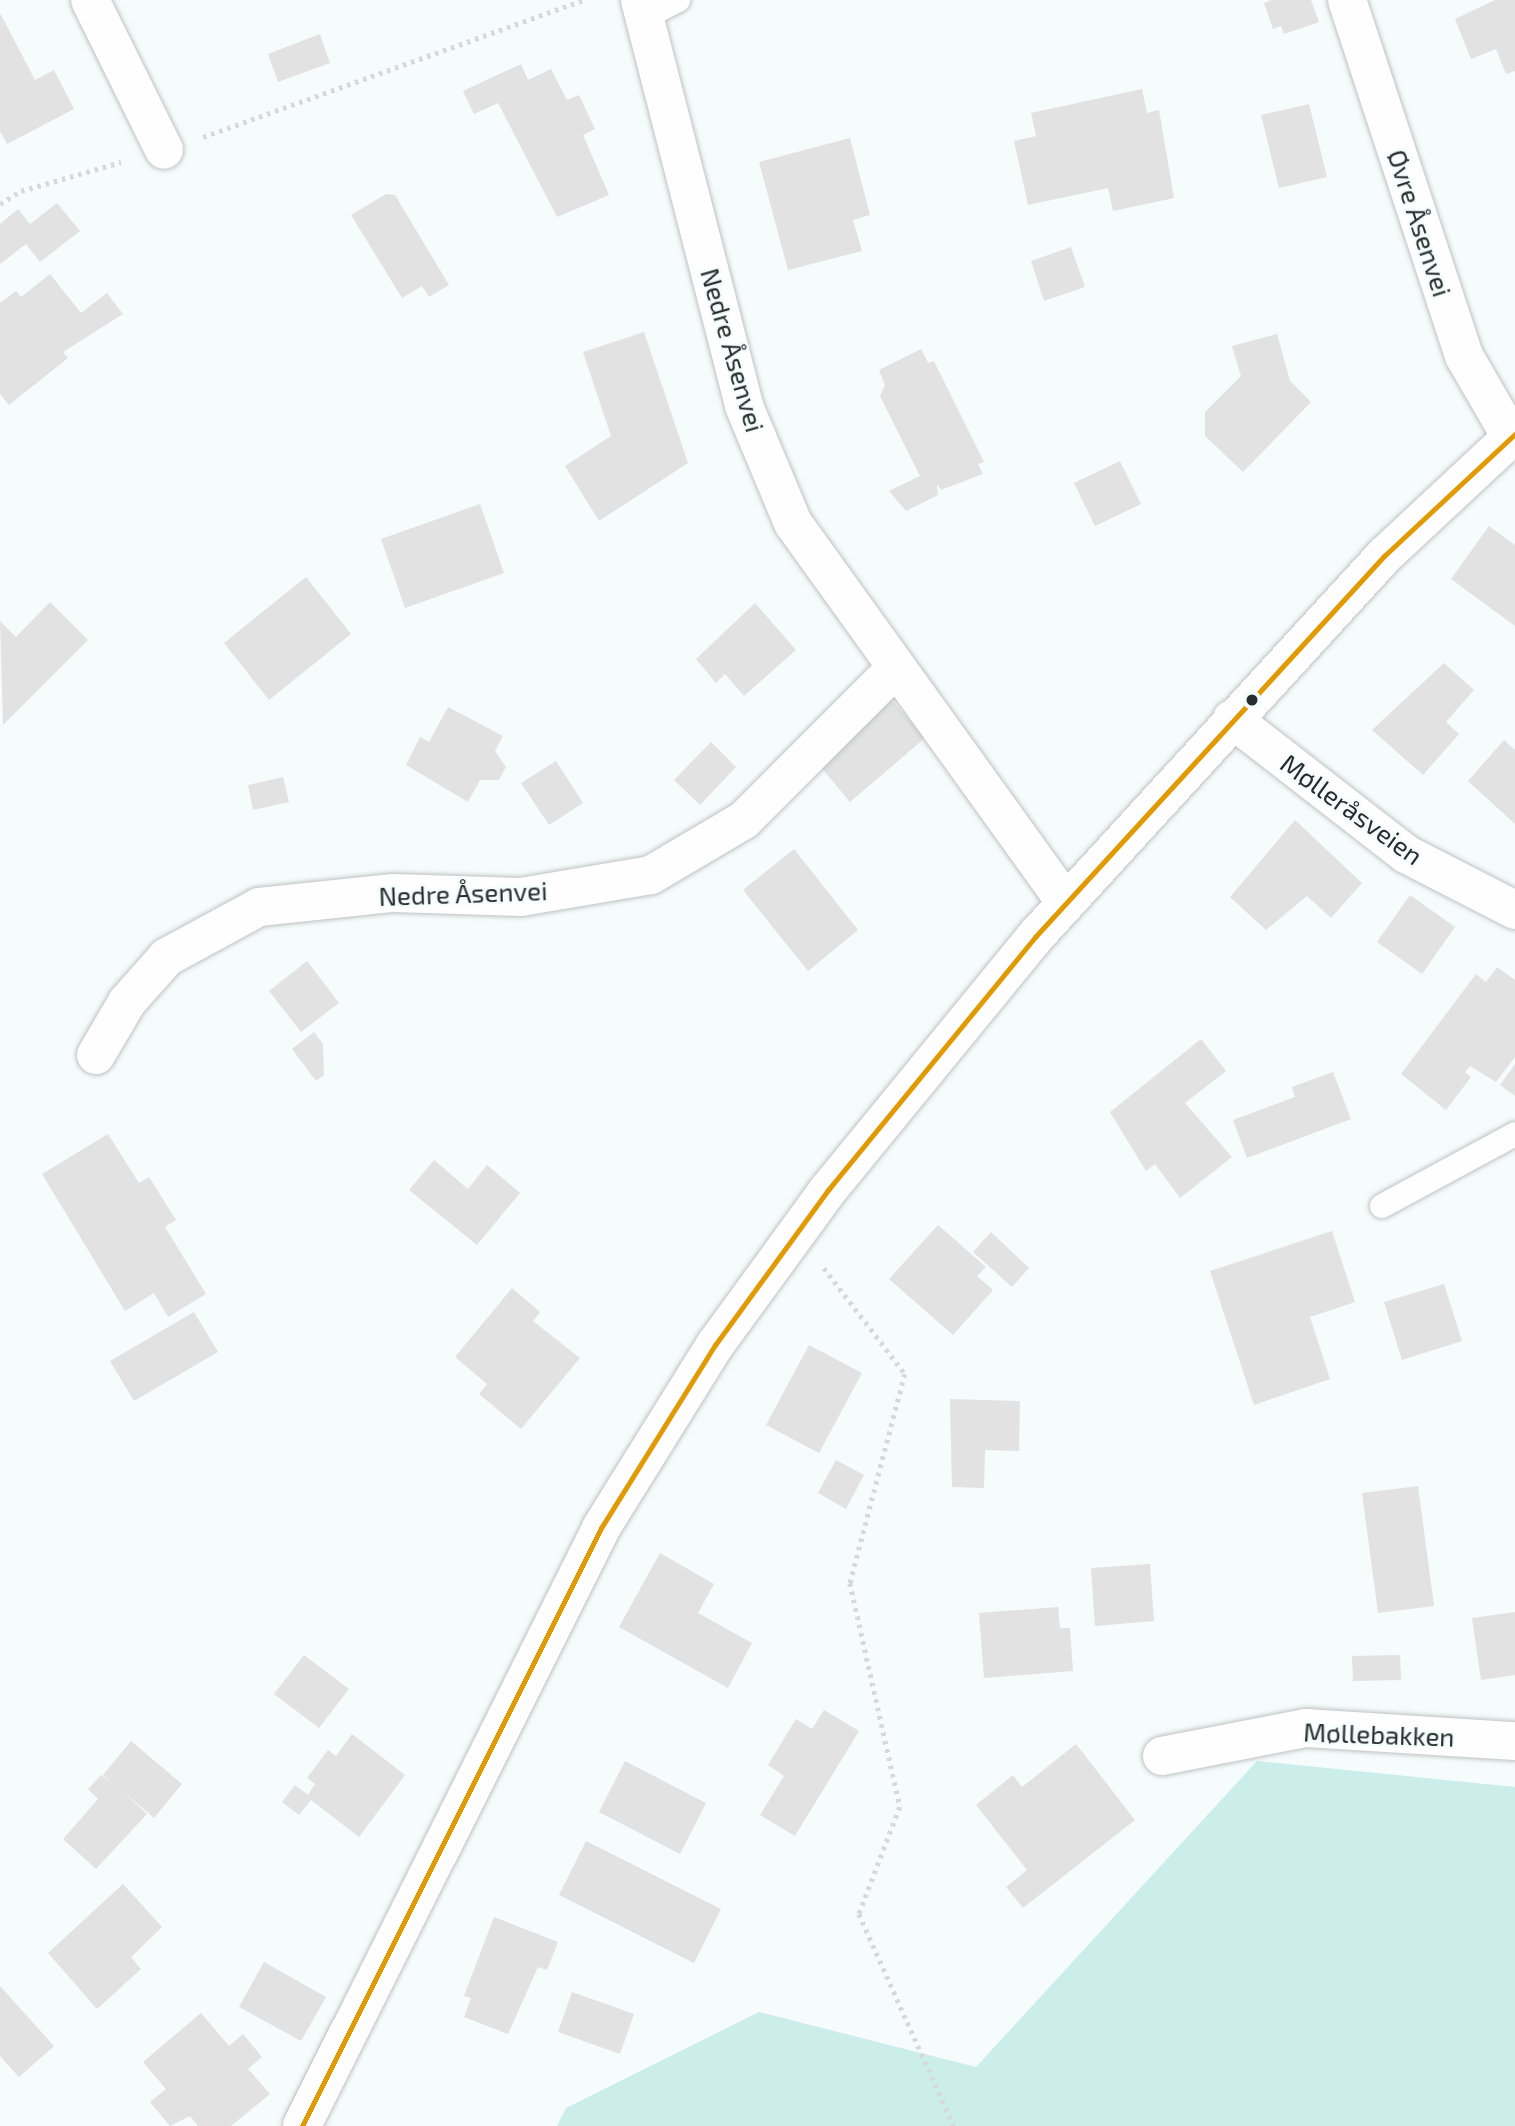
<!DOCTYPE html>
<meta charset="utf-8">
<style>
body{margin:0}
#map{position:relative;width:1515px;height:2126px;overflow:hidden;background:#f6fbfb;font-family:"Exo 2",sans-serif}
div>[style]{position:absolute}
.green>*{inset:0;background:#cbeeeb}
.building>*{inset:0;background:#e1e2e1}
.path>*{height:4.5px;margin-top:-2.25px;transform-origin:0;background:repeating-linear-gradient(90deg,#d7d8d8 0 3.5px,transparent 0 8.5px)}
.roads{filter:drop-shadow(0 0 2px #bec2c2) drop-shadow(0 0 2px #bec2c2)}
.lane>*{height:24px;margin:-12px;padding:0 12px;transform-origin:12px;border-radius:12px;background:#fefefe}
.street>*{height:38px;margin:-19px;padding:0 19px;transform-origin:19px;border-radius:19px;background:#fefefe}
.secondary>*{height:38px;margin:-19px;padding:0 19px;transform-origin:19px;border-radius:19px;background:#fefefe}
.bus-1>*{height:5px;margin:-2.5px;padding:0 2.5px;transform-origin:2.5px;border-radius:2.5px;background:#e29a04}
.dots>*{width:19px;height:19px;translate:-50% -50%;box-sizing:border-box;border:4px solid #f4fdfc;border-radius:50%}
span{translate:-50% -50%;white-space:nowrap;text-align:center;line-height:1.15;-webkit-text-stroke:5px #f4fdfc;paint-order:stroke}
.street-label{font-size:26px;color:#292c2c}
</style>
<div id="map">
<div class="green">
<i style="clip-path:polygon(1257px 1761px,1515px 1787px,1515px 2126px,557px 2126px,566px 2108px,759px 2012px,976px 2067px)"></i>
</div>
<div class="building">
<i style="clip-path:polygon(1272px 0,1311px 0,1319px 22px,1284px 34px,1281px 26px,1273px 29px,1264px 3px)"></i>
<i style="clip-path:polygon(1495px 0,1515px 0,1515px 71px,1506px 74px,1496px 49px,1471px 59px,1455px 19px)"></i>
<i style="clip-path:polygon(0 13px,35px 80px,54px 70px,74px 109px,7px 144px,0 131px)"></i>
<i style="clip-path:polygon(320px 34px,330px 63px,278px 82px,268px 54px)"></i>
<i style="clip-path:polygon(521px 64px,528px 80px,551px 69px,567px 100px,579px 95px,595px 129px,583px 135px,609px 195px,557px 217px,498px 103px,474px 114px,463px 91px)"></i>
<i style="clip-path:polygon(1142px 89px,1147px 113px,1159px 110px,1174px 198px,1113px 211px,1108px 188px,1028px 205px,1014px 141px,1036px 136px,1031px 113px)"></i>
<i style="clip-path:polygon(1309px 104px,1327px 177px,1279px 188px,1261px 115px)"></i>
<i style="clip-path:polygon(850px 138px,870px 215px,853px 220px,862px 251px,788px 270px,759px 162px)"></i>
<i style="clip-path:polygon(386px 194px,395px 195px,449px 285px,429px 297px,422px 286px,402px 298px,351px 215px)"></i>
<i style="clip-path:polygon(57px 203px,80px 231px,40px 262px,26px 244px,0 264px,0 224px,18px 209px,30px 224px)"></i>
<i style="clip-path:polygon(1071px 247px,1085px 287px,1044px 301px,1031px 261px)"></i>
<i style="clip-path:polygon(50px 274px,81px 313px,107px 293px,123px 314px,63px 352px,68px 358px,9px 405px,0 394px,0 303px,16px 291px,21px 297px)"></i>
<i style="clip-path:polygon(644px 332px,688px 463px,599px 521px,565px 466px,611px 436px,583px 352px)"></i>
<i style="clip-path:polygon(1277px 334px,1290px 381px,1311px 402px,1243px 472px,1205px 436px,1205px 412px,1241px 376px,1232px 346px)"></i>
<i style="clip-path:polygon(921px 349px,928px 363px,934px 361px,984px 462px,978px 464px,983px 474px,941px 490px,937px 484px,938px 495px,906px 511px,889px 491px,920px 476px,880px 396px,885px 385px,879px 370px)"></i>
<i style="clip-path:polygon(1120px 461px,1141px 504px,1095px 526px,1074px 483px)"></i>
<i style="clip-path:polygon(480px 504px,504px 573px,405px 608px,381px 539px)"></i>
<i style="clip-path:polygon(1489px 526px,1515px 545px,1515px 626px,1451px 579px)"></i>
<i style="clip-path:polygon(306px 577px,351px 634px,269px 700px,224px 643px)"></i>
<i style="clip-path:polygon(50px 602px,88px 640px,3px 725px,0 621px,16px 637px)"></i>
<i style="clip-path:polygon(755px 603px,796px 650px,744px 696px,725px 674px,716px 683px,696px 659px)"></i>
<i style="clip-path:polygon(1444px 663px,1474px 690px,1446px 722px,1459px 734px,1423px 775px,1372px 730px)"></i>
<i style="clip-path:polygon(891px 699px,925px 738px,850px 802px,814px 759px)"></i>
<i style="clip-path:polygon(448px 707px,503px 736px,495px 751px,506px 767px,499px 780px,480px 780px,468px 802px,406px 765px,420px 737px,429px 742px)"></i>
<i style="clip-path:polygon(1504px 740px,1515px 750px,1515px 824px,1468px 781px)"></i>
<i style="clip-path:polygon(711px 742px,736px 767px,700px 805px,674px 780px)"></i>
<i style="clip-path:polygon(556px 761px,583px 803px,549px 825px,521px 783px)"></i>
<i style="clip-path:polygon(283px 777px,289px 802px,253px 810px,248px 785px)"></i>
<i style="clip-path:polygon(1295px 820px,1362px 883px,1331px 918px,1307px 896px,1266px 930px,1230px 897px)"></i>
<i style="clip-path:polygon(794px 849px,858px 930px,808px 971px,743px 890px)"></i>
<i style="clip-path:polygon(1410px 895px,1455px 927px,1422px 974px,1377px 942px)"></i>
<i style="clip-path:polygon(307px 961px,339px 1003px,301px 1032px,269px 991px)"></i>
<i style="clip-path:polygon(1497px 967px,1515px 980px,1515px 1057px,1496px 1082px,1470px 1066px,1465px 1072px,1471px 1077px,1446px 1110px,1401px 1074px,1476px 974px,1486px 982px)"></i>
<i style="clip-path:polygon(314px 1032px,323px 1044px,324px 1075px,316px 1081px,292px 1049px)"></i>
<i style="clip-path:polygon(1201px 1039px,1226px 1071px,1185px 1103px,1232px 1157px,1180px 1198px,1155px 1164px,1146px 1171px,1110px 1112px)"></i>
<i style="clip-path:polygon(1515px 1064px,1515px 1096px,1500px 1085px)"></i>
<i style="clip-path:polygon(1333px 1072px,1351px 1119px,1247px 1158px,1233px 1120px,1295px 1097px,1292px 1087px)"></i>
<i style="clip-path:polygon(108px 1134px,139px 1183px,149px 1177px,176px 1220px,165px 1227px,206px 1294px,168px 1317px,154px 1293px,125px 1311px,42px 1174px)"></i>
<i style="clip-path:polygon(434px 1160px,468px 1189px,487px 1165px,520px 1193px,477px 1245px,409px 1190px)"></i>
<i style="clip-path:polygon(938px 1225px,986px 1267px,977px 1276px,993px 1290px,953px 1335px,889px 1279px)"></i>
<i style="clip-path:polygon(1332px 1231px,1355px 1302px,1310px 1317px,1330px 1379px,1254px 1405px,1210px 1271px)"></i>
<i style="clip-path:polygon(991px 1232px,1029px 1268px,1012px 1287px,973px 1252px)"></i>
<i style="clip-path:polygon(1444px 1284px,1462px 1341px,1402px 1360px,1384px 1302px)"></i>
<i style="clip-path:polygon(512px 1288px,540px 1312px,533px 1321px,580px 1358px,521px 1429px,479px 1394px,487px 1384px,455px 1357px)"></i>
<i style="clip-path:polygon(194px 1312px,218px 1352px,134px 1401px,110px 1361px)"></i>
<i style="clip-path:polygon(809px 1345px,862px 1373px,819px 1453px,766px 1425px)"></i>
<i style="clip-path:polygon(950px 1399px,1020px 1401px,1019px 1451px,985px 1450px,984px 1488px,952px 1487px)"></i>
<i style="clip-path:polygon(836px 1460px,864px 1475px,846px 1509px,818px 1493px)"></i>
<i style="clip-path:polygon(1418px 1486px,1434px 1606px,1378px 1613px,1362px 1493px)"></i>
<i style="clip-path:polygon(660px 1553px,714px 1584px,698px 1613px,752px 1643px,728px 1688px,619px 1627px)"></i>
<i style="clip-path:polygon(1150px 1564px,1154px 1621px,1095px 1626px,1091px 1568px)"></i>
<i style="clip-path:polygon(1058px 1607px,1060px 1628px,1070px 1628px,1073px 1671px,984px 1678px,979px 1613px)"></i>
<i style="clip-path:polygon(1515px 1612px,1515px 1675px,1481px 1680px,1472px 1618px)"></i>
<i style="clip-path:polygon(304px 1655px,349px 1689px,319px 1728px,274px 1694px)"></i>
<i style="clip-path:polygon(1400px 1655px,1401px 1680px,1353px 1681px,1352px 1656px)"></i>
<i style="clip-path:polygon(824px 1710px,859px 1731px,795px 1836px,760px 1815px,784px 1776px,768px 1765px,796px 1719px,812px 1729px)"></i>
<i style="clip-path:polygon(352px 1734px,405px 1775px,359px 1837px,311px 1800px,299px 1815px,282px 1802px,295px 1785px,308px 1795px,315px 1784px,307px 1778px,328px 1750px,336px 1756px)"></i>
<i style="clip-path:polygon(131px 1741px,182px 1784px,154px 1818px,121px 1790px,147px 1814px,96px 1869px,63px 1839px,98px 1799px,88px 1789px,101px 1775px,112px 1783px,103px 1775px)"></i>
<i style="clip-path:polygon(1076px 1744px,1135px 1820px,1023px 1908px,1006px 1887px,1027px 1870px,976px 1805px,1013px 1775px,1022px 1787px)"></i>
<i style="clip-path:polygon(625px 1761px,706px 1803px,680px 1854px,599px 1812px)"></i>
<i style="clip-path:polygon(586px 1841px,721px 1909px,694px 1963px,559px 1895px)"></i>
<i style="clip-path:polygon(123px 1884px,162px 1927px,131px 1957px,141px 1969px,97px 2009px,48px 1953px)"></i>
<i style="clip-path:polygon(494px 1917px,558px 1942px,547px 1970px,538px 1967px,508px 2034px,464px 2017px,471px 1998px,464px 1996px)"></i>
<i style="clip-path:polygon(264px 1962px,326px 1997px,301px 2041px,239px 2007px)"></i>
<i style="clip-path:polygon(0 1986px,54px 2046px,19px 2077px,0 2056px)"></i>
<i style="clip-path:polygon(572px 1992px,634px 2014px,620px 2054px,558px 2032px)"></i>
<i style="clip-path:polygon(201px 2013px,229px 2046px,243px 2034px,262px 2057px,248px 2069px,270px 2094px,231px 2126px,198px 2126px,190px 2116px,170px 2126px,150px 2102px,166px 2089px,143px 2062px)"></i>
</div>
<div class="path">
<i style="left:203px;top:137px;width:404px;rotate:-19.8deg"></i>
<i style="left:0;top:204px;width:25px;rotate:-32deg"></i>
<i style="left:21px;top:191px;width:104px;rotate:-16.2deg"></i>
<i style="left:824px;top:1268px;width:133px;rotate:52.6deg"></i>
<i style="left:905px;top:1374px;width:216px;rotate:104.7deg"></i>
<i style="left:850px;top:1583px;width:230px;rotate:77.4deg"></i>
<i style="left:900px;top:1807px;width:115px;rotate:111deg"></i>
<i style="left:859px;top:1914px;width:232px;rotate:65.9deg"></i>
</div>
<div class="roads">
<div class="lane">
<i style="left:647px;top:16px;width:35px;rotate:-27deg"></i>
<i style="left:1382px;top:1206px;width:151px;rotate:-28.4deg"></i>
</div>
<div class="street">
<i style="left:90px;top:0;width:167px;rotate:63.7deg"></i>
<i style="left:640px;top:0;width:419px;rotate:75.6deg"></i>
<i style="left:744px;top:406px;width:127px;rotate:67.3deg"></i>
<i style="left:793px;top:523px;width:467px;rotate:54.3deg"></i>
<i style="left:1347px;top:0;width:375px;rotate:71.8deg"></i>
<i style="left:1464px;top:356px;width:94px;rotate:59.9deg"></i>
<i style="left:1232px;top:719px;width:220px;rotate:37.8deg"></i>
<i style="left:1406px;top:854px;width:123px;rotate:27.2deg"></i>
<i style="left:96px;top:1055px;width:61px;rotate:-59.7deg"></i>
<i style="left:127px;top:1002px;width:60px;rotate:-48.4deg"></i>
<i style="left:167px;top:957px;width:105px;rotate:-28.5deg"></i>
<i style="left:259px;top:907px;width:135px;rotate:-6deg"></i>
<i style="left:393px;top:893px;width:128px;rotate:1.8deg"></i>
<i style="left:521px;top:897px;width:132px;rotate:-9.6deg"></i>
<i style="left:651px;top:875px;width:108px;rotate:-30.6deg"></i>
<i style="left:744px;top:820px;width:215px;rotate:-45deg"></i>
<i style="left:1162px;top:1756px;width:147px;rotate:-11deg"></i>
<i style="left:1306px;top:1728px;width:209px;rotate:3.6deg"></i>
</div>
<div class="secondary">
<i style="left:302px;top:2126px;width:669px;rotate:-63.43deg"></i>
<i style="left:601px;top:1528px;width:216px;rotate:-58.1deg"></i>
<i style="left:715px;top:1345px;width:192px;rotate:-53.9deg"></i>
<i style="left:828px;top:1190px;width:327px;rotate:-50.7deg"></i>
<i style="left:1035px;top:937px;width:517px;rotate:-47.51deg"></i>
<i style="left:1384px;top:556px;width:179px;rotate:-43deg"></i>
</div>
</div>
<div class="bus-1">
<i style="left:302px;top:2126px;width:669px;rotate:-63.43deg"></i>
<i style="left:601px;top:1528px;width:216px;rotate:-58.1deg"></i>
<i style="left:715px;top:1345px;width:192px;rotate:-53.9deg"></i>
<i style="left:828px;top:1190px;width:327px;rotate:-50.7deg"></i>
<i style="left:1035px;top:937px;width:517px;rotate:-47.51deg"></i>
<i style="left:1384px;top:556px;width:179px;rotate:-43deg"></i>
</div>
<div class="dots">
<i style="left:1252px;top:700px;background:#292c2c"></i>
</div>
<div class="street-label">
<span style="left:1420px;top:223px;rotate:72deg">Øvre Åsenvei</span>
<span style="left:733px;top:350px;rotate:74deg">Nedre Åsenvei</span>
<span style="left:1352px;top:809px;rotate:36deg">Mølleråsveien</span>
<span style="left:463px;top:893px;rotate:-2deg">Nedre Åsenvei</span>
<span style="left:1379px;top:1734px;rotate:2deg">Møllebakken</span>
</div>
</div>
